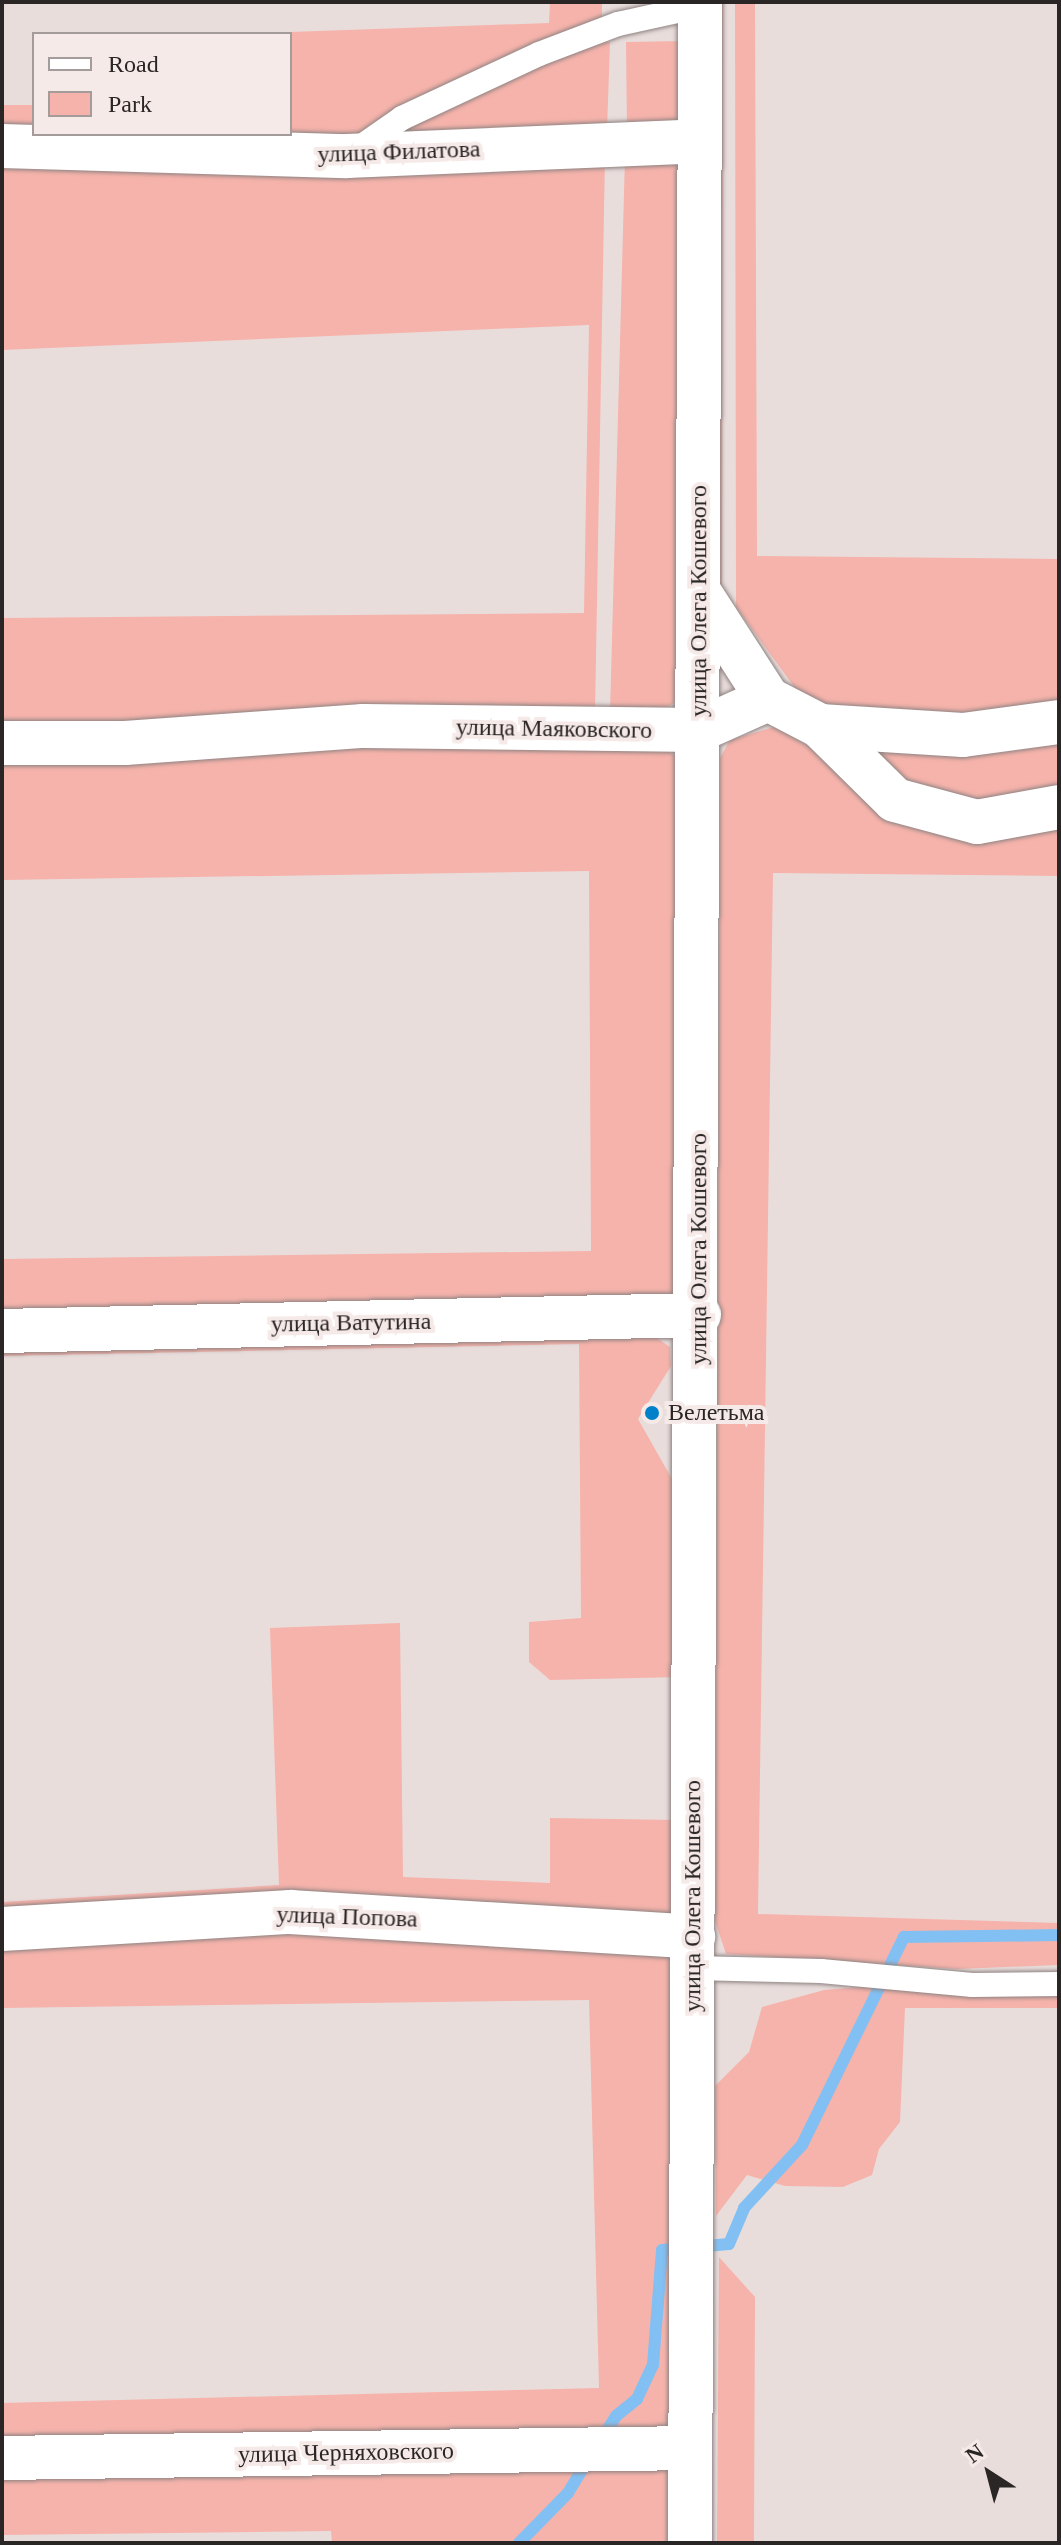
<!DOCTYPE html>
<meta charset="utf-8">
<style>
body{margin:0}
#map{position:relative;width:1061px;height:2545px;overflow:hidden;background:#e9dddc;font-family:Georgia,serif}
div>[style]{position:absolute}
.green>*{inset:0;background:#f6b3ab}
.stream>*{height:12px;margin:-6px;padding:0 6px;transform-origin:6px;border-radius:6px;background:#82c0f3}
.roads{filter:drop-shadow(0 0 2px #8e8382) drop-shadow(0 0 2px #8e8382)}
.lane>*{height:24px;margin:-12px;padding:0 12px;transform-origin:12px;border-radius:12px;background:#fff}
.street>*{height:44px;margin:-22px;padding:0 22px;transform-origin:22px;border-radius:22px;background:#fff}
.secondary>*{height:44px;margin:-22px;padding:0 22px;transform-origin:22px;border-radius:22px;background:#fff}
.dots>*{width:22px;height:22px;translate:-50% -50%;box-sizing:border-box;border:4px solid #f6eae9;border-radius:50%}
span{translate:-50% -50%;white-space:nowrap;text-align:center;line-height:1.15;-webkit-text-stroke:8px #f6eae9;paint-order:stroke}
.street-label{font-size:24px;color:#2a2625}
.poi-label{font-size:24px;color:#2a2625}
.left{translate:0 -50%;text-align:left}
.frame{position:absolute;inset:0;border:4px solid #2a2625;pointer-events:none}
.legend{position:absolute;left:32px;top:32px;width:260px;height:104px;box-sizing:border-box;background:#f6eae9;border:2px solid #a49c9b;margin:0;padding:10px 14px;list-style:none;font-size:24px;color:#2a2625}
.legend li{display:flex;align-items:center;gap:16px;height:40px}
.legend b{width:40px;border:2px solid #a49c9b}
.north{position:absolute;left:949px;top:2433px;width:80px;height:80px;-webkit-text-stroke:6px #f6eae9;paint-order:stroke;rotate:324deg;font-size:22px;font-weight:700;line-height:32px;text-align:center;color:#2a2625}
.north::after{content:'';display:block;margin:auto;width:28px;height:36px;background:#2a2625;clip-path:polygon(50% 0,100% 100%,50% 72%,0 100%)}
</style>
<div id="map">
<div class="green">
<i style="clip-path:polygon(550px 2px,602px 2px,602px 41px,610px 42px,607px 131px,348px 145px,2px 137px,2px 105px,34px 105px,34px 134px,290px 134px,290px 34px,230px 34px,549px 23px)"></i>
<i style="clip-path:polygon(718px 2px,723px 2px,722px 596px,715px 587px)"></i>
<i style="clip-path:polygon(735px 2px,755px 2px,757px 556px,1059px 559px,1059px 712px,1030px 720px,827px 714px,798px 692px,736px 607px)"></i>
<i style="clip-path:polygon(684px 41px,683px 118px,668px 131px,627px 132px,626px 42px)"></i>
<i style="clip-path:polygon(605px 156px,595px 713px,2px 729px,2px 618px,584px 613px,589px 325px,2px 350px,2px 157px)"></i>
<i style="clip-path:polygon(625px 156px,673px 157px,682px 178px,685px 695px,660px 713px,610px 714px)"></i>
<i style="clip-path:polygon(774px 727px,814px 749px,883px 814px,977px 844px,1059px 825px,1059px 876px,773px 873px,758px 1914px,1059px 1923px,1059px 1965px,957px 1969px,726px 1954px,715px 1921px,720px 758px,730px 740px)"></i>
<i style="clip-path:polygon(1059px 738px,1059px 790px,978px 807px,897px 783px,851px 741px)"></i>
<i style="clip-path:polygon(655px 742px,684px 762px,681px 1292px,655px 1302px,2px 1317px,2px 1259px,591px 1251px,589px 871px,2px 880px,2px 761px,359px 743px)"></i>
<i style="clip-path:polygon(651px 1334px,670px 1347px,671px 1366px,638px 1419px,680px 1493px,680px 1677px,550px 1680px,529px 1662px,529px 1622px,581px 1618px,579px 1344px,2px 1356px,2px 1343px)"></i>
<i style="clip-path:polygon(400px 1623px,403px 1877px,550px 1883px,550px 1818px,677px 1820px,677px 1914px,2px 1919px,2px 1902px,279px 1885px,270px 1628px)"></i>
<i style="clip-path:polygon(287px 1923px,668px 1950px,679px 1961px,678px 2431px,2px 2445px,2px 2403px,599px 2388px,589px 2000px,2px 2008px,2px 1941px)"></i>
<i style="clip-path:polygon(898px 1984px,963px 1996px,1059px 1996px,1059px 2008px,905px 2008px,900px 2122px,879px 2149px,872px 2175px,843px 2187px,785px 2186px,747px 2175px,716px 2216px,715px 2086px,749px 2052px,762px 2007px,824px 1990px)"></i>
<i style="clip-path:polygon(719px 2257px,755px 2297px,754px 2543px,717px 2543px)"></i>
<i style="clip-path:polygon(676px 2466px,675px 2543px,332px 2543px,331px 2531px,2px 2535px,2px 2467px)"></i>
</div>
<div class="stream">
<i style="left:600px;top:2441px;width:30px;rotate:-57deg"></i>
<i style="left:616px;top:2416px;width:27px;rotate:-39deg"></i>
<i style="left:637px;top:2399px;width:38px;rotate:-65deg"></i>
<i style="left:653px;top:2365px;width:115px;rotate:-85.5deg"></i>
<i style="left:662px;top:2250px;width:67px;rotate:-5.1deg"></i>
<i style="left:729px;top:2244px;width:39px;rotate:-67deg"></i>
<i style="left:744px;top:2208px;width:86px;rotate:-47.4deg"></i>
<i style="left:802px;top:2145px;width:232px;rotate:-63.9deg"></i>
<i style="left:904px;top:1937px;width:155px;rotate:-0.7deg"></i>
<i style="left:519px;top:2543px;width:70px;rotate:-45.6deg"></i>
<i style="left:568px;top:2493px;width:39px;rotate:-59deg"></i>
</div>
<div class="roads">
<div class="lane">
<i style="left:356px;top:150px;width:56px;rotate:-34.8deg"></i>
<i style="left:402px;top:118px;width:151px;rotate:-25deg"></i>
<i style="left:539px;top:54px;width:85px;rotate:-20.8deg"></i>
<i style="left:618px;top:24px;width:84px;rotate:-12.4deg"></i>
<i style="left:693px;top:1968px;width:128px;rotate:1.3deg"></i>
<i style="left:821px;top:1971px;width:152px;rotate:5.3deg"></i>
<i style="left:972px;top:1985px;width:87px;rotate:-0.7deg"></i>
</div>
<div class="street">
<i style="left:2px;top:146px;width:345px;rotate:1.7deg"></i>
<i style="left:347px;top:156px;width:353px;rotate:-2.4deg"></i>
<i style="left:699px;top:592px;width:127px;rotate:57.2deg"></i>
<i style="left:820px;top:726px;width:143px;rotate:3.6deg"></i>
<i style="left:963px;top:735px;width:97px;rotate:-7.7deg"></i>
<i style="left:2px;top:743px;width:123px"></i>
<i style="left:125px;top:743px;width:239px;rotate:-4.1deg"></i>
<i style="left:363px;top:726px;width:336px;rotate:0.7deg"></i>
<i style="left:699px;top:730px;width:76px;rotate:-24.2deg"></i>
<i style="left:768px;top:699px;width:59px;rotate:27.4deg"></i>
<i style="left:820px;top:726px;width:105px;rotate:44.6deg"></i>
<i style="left:895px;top:800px;width:85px;rotate:15deg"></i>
<i style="left:977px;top:822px;width:83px;rotate:-10.4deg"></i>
<i style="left:2px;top:1331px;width:697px;rotate:-1.32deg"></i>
<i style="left:2px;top:1929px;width:289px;rotate:-3.4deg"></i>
<i style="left:290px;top:1912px;width:404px;rotate:3.5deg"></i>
<i style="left:2px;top:2458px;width:688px;rotate:-0.83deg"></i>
</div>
<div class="secondary">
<i style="left:690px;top:2543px;width:2541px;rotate:-89.77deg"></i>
</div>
</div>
<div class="dots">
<i style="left:652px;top:1413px;background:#0081c9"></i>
</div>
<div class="street-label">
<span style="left:399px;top:152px;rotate:-2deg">улица Филатова</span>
<span style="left:699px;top:601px;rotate:-90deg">улица Олега Кошевого</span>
<span style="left:554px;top:729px;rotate:1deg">улица Маяковского</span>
<span style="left:699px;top:1249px;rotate:-90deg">улица Олега Кошевого</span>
<span style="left:351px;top:1323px;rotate:-1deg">улица Ватутина</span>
<span style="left:693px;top:1896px;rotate:-90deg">улица Олега Кошевого</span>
<span style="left:347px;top:1917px;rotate:2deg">улица Попова</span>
<span style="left:346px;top:2453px;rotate:-1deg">улица Черняховского</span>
</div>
<div class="poi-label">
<span class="left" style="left:668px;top:1413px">Велетьма</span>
</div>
<div class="frame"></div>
<ul class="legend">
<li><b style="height:10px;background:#fff"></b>Road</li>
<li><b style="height:22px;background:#f6b3ab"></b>Park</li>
</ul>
<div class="north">N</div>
</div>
